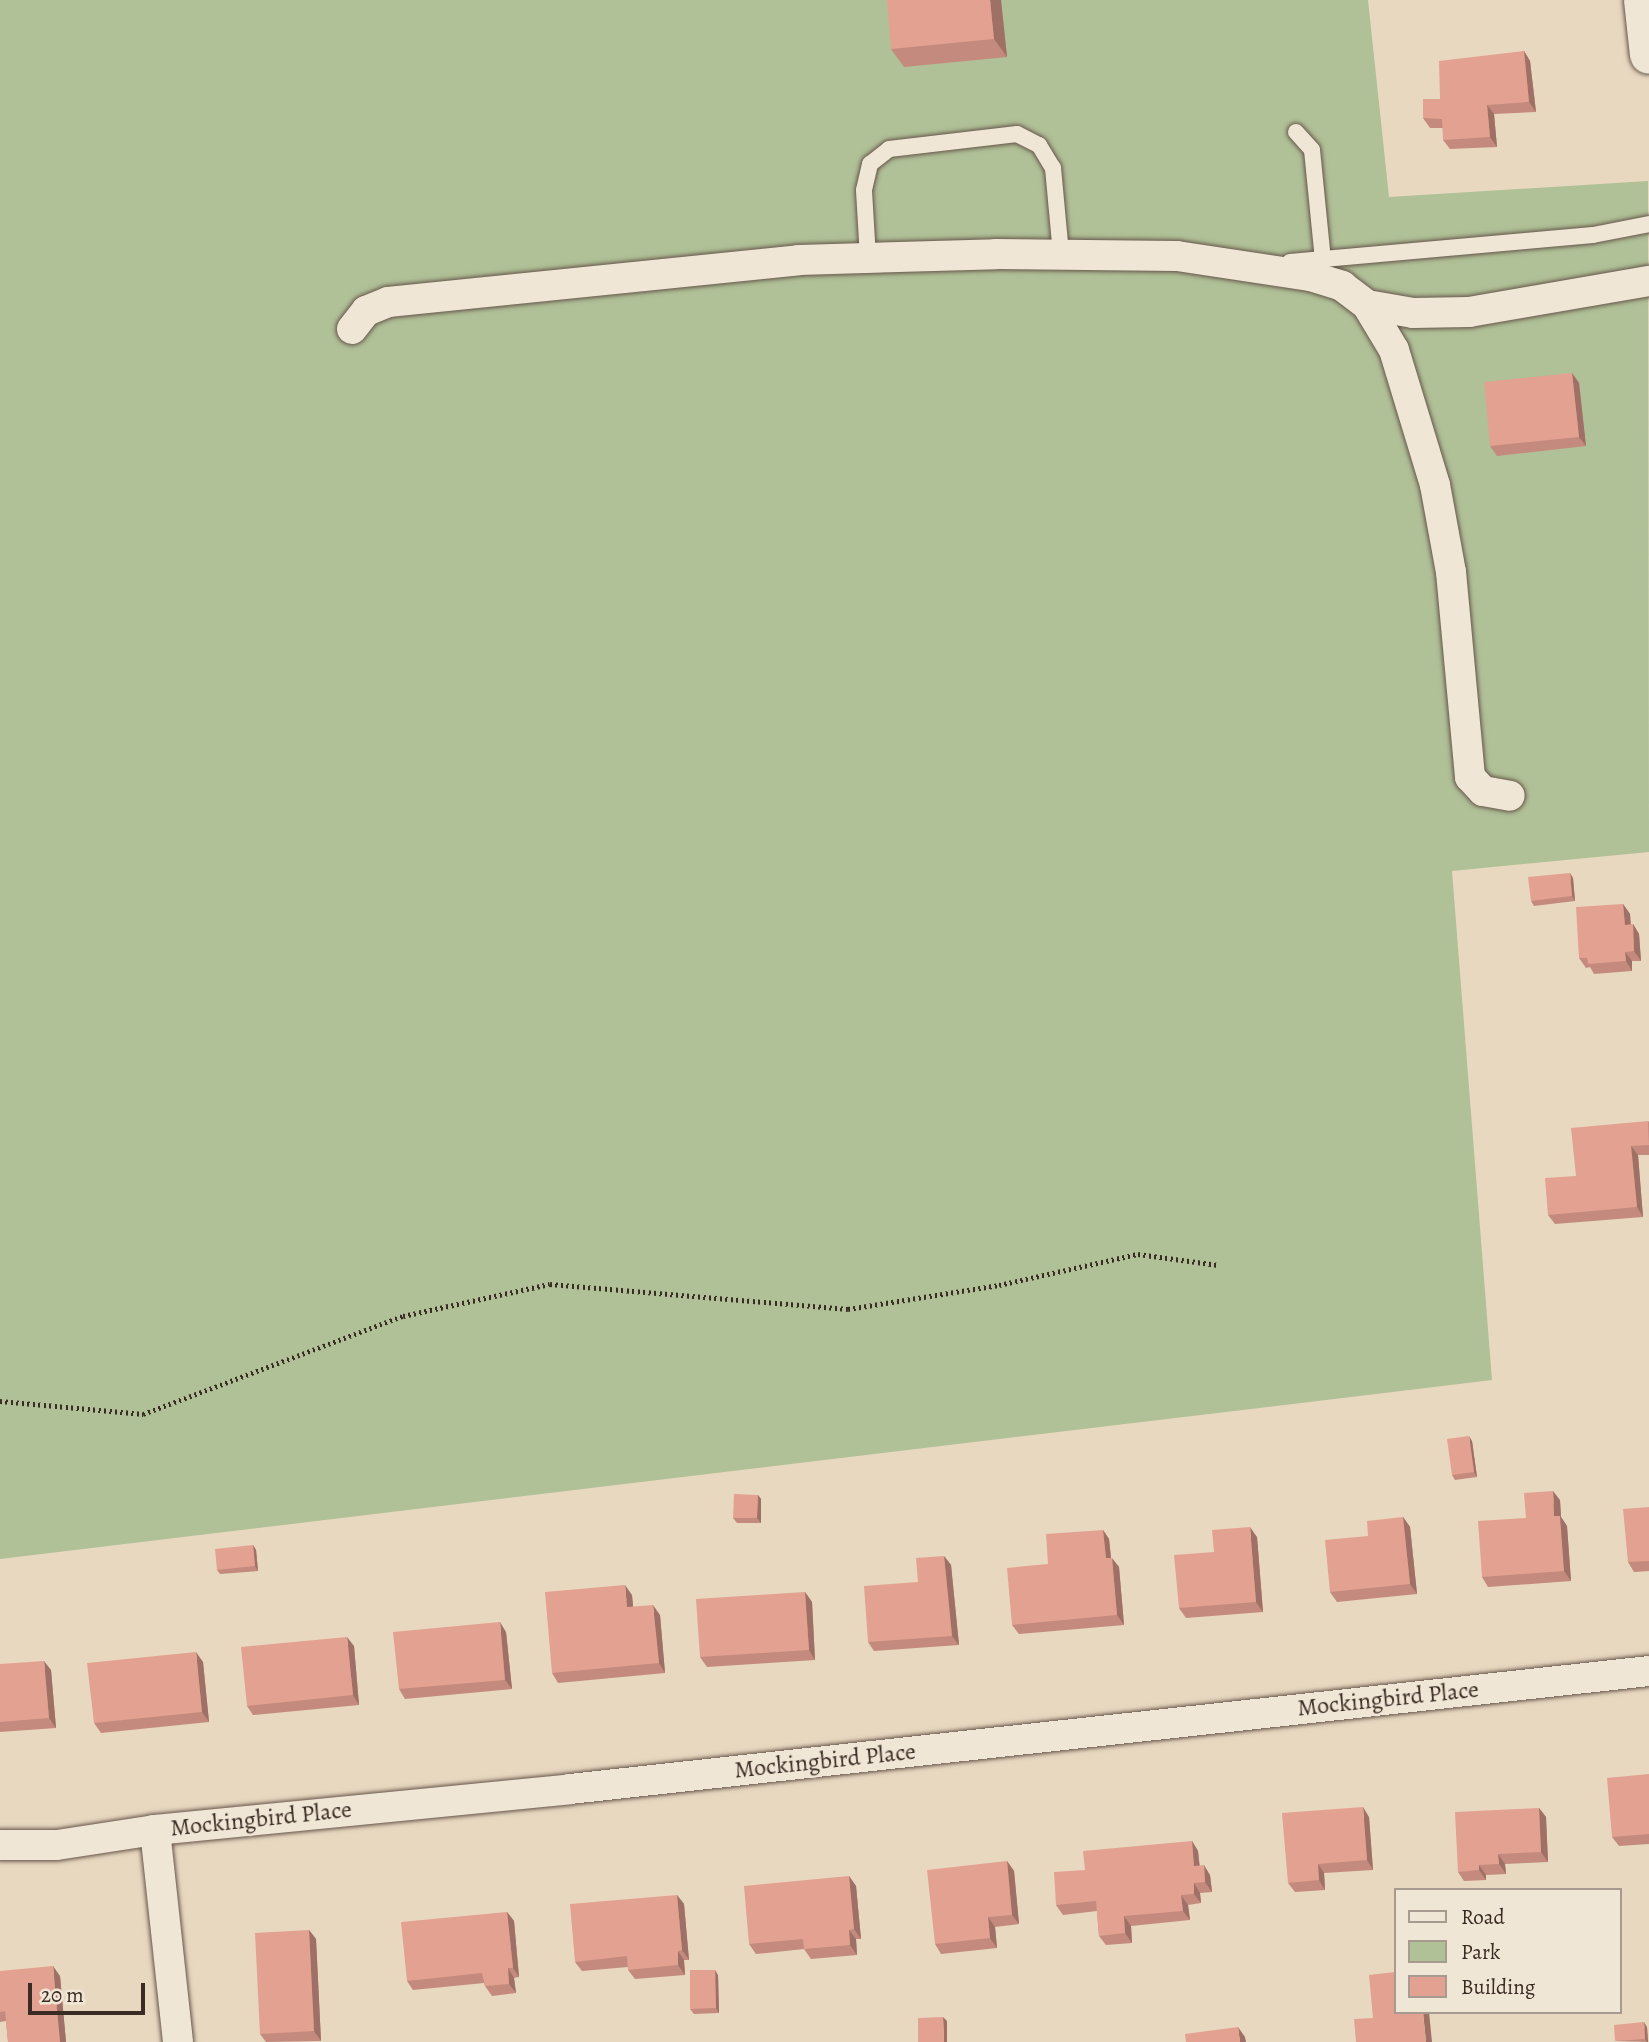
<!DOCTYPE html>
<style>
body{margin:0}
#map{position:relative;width:1649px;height:2042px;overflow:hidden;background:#e8d8c0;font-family:Alegreya,serif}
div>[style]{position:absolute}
.green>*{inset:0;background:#b0c097}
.path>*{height:4.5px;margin-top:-2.25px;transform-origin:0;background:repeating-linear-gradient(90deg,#3a2b24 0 2px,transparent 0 5.5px)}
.roads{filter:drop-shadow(0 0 2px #66564b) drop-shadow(0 0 2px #66564b)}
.lane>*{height:16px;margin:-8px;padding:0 8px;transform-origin:8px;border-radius:8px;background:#f0e6d6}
.street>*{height:30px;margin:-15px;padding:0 15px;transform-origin:15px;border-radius:15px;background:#f0e6d6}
.secondary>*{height:38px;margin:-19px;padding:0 19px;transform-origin:19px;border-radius:19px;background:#f0e6d6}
.wall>*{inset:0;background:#c38a7d}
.shaded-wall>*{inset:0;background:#9f7166}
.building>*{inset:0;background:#e3a191}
span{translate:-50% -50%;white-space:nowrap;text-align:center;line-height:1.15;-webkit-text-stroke:5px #f0e6d6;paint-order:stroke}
.street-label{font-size:24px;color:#3a2b24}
.legend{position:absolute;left:1394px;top:1888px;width:228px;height:126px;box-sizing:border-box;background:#f0e6d6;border:2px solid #a79b8f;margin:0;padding:9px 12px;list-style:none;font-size:21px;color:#3a2b24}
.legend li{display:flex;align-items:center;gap:14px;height:35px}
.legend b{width:35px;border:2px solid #a79b8f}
.scale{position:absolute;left:28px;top:1983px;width:117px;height:32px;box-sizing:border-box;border:4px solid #3a2b24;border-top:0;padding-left:9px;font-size:21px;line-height:24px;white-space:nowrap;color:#3a2b24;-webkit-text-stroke:5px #f0e6d6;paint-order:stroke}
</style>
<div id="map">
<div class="green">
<i style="clip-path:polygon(0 0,1368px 0,1389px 197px,1648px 181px,1649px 852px,1452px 871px,1492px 1380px,0 1559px)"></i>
</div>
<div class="path">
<i style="left:0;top:1401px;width:144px;rotate:5.2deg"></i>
<i style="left:143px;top:1414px;width:278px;rotate:-20.7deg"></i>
<i style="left:403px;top:1316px;width:150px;rotate:-12.3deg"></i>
<i style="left:550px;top:1284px;width:299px;rotate:4.8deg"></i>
<i style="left:848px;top:1309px;width:153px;rotate:-9deg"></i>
<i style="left:999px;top:1285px;width:142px;rotate:-12.6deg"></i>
<i style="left:1138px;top:1254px;width:81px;rotate:7.8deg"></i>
</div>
<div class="roads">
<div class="lane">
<i style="left:1296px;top:132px;width:24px;rotate:48deg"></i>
<i style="left:1312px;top:150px;width:111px;rotate:84.3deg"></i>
<i style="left:868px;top:258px;width:68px;rotate:-93.4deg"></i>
<i style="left:864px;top:190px;width:27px;rotate:-77deg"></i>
<i style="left:870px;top:164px;width:24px;rotate:-38deg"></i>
<i style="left:889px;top:149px;width:129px;rotate:-6.7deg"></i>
<i style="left:1017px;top:134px;width:25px;rotate:27deg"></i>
<i style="left:1039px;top:145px;width:27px;rotate:59deg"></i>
<i style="left:1053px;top:168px;width:86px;rotate:84.7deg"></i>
<i style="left:1290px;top:262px;width:304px;rotate:-5.1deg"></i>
<i style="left:1593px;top:235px;width:57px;rotate:-11.1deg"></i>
</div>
<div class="street">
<i style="left:1367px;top:305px;width:47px;rotate:9.9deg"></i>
<i style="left:1413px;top:313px;width:56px;rotate:-1deg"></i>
<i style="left:1469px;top:312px;width:183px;rotate:-9.8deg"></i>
<i style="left:352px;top:329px;width:23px;rotate:-52deg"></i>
<i style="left:366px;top:311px;width:24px;rotate:-22deg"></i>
<i style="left:388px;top:302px;width:413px;rotate:-5.8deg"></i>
<i style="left:799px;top:260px;width:197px;rotate:-1.7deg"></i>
<i style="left:996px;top:254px;width:181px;rotate:0.6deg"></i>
<i style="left:1177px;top:256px;width:134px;rotate:8.6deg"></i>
<i style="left:1310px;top:276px;width:34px;rotate:17deg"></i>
<i style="left:1342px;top:286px;width:31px;rotate:37deg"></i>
<i style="left:1367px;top:305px;width:52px;rotate:59deg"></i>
<i style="left:1394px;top:350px;width:141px;rotate:73.1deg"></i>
<i style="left:1435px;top:485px;width:88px;rotate:79.6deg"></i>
<i style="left:1451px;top:572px;width:206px;rotate:84.7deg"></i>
<i style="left:1470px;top:777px;width:19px;rotate:47deg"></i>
<i style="left:1483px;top:791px;width:27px;rotate:10deg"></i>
<i style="left:155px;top:1830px;width:213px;rotate:83.8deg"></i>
<i style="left:0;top:1845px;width:57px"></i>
<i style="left:57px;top:1845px;width:99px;rotate:-8.7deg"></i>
<i style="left:155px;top:1830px;width:417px;rotate:-5.6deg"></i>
<i style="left:570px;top:1789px;width:1085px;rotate:-6.24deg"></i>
</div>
<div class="secondary">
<i style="left:1643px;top:0;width:55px;rotate:83.8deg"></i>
</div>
</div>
<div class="wall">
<i style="clip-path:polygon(1001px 0,1007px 57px,904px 67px,891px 49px)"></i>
<i style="clip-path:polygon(1524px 51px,1530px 61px,1536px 112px,1494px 114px,1497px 147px,1450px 149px,1443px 140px,1443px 128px,1430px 128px,1423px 118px,1440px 99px)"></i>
<i style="clip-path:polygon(1572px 373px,1579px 383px,1586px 446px,1497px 456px,1490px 446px)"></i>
<i style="clip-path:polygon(1573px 878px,1575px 901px,1534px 906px,1531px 901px)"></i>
<i style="clip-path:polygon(1623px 904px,1630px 914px,1631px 924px,1633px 924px,1639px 934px,1641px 961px,1632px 961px,1632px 971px,1594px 974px,1590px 967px,1586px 968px,1579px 958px)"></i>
<i style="clip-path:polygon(1648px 1121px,1649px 1122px,1649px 1155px,1638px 1155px,1643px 1217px,1555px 1224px,1548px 1215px,1576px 1176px)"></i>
<i style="clip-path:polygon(1472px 1441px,1477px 1477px,1455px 1480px,1452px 1475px)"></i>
<i style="clip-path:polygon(758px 1495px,761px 1499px,761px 1523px,737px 1523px,733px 1518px)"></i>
<i style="clip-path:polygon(1560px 1500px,1561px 1517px,1567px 1526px,1571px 1581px,1488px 1587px,1482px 1577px,1526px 1518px)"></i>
<i style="clip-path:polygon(1649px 1507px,1649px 1571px,1634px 1572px,1628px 1562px)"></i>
<i style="clip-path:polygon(1403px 1517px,1410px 1527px,1417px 1594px,1337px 1602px,1330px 1592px,1368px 1536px)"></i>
<i style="clip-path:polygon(1103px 1530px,1109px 1539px,1111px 1558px,1119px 1567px,1124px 1625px,1019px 1634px,1012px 1625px,1048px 1564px)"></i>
<i style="clip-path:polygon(1257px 1537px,1263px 1612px,1186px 1618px,1179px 1608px,1214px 1552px)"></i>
<i style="clip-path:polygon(253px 1545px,256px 1550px,258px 1571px,220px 1574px,217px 1570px)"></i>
<i style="clip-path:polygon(944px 1556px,951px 1565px,959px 1645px,874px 1651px,868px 1642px)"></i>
<i style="clip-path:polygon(805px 1592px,812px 1602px,815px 1660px,707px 1667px,700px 1657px)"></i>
<i style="clip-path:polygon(632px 1595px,633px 1607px,660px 1615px,665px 1673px,558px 1683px,552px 1673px)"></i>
<i style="clip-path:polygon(506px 1632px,512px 1689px,405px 1699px,399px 1689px)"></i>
<i style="clip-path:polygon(354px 1646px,359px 1705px,253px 1715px,247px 1706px)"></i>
<i style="clip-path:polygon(203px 1662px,209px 1722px,101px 1733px,94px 1723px)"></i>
<i style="clip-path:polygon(0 1664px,51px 1670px,56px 1728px,0 1732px)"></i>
<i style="clip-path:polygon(1649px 1774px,1649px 1844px,1619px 1846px,1612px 1837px)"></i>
<i style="clip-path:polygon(1539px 1808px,1546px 1817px,1548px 1862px,1505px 1864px,1506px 1874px,1486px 1875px,1486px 1880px,1464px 1881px,1458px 1872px)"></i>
<i style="clip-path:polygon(1369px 1817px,1373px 1870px,1324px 1873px,1325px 1890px,1295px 1892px,1288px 1883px)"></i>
<i style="clip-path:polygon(1192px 1841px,1198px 1851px,1200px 1866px,1210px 1875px,1212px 1892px,1200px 1893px,1201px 1903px,1188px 1905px,1190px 1920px,1131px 1926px,1132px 1943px,1106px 1945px,1099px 1936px,1097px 1911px,1063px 1915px,1056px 1905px,1085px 1870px)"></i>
<i style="clip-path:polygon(1007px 1861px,1014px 1871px,1019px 1924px,995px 1927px,997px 1948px,941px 1954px,935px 1944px)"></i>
<i style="clip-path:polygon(849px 1876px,856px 1886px,861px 1939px,856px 1939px,857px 1955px,811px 1959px,804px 1949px,756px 1954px,749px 1944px)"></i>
<i style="clip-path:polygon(677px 1895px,684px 1904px,689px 1960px,684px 1960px,685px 1975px,635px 1979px,628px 1970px,628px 1967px,582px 1971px,575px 1962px)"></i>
<i style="clip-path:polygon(507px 1912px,514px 1921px,519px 1977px,514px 1978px,516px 1993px,492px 1996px,485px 1986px,484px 1983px,413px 1990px,407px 1981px)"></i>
<i style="clip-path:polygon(309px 1930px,316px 1939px,321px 2041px,266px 2042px,260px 2034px)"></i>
<i style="clip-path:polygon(0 1971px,60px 1976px,66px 2042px,8px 2042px,6px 2021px,0 2022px)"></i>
<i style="clip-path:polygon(718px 1975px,719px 2013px,694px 2014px,690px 2009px)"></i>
<i style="clip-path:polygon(1647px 2027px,1648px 2042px,1615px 2041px)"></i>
</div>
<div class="shaded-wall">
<i style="clip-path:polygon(990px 0,1001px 0,1007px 57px,994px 39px)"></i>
<i style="clip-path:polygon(1524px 51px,1530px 61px,1536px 112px,1529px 102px)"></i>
<i style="clip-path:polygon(1487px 105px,1494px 114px,1497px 147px,1490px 137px)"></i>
<i style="clip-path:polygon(1572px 373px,1579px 383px,1586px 446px,1579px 437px)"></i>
<i style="clip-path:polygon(1570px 873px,1573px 878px,1575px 901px,1572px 896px)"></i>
<i style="clip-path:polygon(1623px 904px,1630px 914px,1631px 935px,1625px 925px)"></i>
<i style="clip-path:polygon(1633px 924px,1639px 934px,1641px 961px,1634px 951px)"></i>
<i style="clip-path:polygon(1625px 952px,1632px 961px,1632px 971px,1626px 961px)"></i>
<i style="clip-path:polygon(1631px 1146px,1638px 1155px,1643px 1217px,1637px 1207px)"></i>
<i style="clip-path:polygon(1469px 1436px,1472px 1441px,1477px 1477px,1474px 1472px)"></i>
<i style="clip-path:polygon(1553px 1491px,1560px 1500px,1561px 1517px,1567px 1526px,1571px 1581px,1564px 1571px,1554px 1516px)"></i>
<i style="clip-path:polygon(758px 1495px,761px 1499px,761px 1523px,757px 1518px)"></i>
<i style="clip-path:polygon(1403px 1517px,1410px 1527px,1417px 1594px,1410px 1584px)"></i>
<i style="clip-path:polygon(1250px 1527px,1257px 1537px,1263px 1612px,1256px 1602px)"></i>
<i style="clip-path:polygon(1103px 1530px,1109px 1539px,1112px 1568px,1106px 1558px)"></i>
<i style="clip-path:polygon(253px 1545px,256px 1550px,258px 1571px,255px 1566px)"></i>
<i style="clip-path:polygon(944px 1556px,951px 1565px,959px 1645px,952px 1636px)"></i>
<i style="clip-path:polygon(1112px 1558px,1119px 1567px,1124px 1625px,1117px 1615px)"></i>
<i style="clip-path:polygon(625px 1585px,632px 1595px,634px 1617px,627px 1607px)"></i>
<i style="clip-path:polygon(805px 1592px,812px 1602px,815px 1660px,809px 1650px)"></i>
<i style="clip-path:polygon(653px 1605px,660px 1615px,665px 1673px,659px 1663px)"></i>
<i style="clip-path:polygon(500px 1622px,506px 1632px,512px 1689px,505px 1680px)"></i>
<i style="clip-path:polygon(347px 1637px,354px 1646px,359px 1705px,353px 1695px)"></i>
<i style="clip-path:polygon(196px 1652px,203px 1662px,209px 1722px,202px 1712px)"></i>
<i style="clip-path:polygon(44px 1661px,51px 1670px,56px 1728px,49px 1718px)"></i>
<i style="clip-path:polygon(1363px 1807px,1369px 1817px,1373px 1870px,1367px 1860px)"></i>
<i style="clip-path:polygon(1539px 1808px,1546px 1817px,1548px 1862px,1541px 1852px)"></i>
<i style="clip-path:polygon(1192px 1841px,1198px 1851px,1200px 1875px,1194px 1866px)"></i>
<i style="clip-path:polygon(1498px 1854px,1505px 1864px,1506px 1874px,1499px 1864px)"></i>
<i style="clip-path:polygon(1007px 1861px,1014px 1871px,1019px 1924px,1012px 1915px)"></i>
<i style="clip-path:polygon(1318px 1864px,1324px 1873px,1325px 1890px,1319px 1880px)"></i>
<i style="clip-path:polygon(1204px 1865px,1210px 1875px,1212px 1892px,1205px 1882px)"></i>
<i style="clip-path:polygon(1479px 1865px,1486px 1875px,1486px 1880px,1479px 1870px)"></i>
<i style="clip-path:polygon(849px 1876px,856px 1886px,861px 1939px,854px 1929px)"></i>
<i style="clip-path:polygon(1194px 1883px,1200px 1893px,1201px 1903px,1194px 1894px)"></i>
<i style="clip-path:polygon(677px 1895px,684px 1904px,689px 1960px,682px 1950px)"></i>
<i style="clip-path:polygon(1181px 1895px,1188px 1905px,1190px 1920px,1183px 1911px)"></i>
<i style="clip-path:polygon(507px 1912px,514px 1921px,519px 1977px,513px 1968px)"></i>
<i style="clip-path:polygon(1124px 1916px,1131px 1926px,1132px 1943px,1125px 1933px)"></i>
<i style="clip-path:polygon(988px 1917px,995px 1927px,997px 1948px,990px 1938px)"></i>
<i style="clip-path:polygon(309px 1930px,316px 1939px,321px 2041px,314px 2031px)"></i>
<i style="clip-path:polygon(849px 1930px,856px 1939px,857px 1955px,850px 1945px)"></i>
<i style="clip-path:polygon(678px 1951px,684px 1960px,685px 1975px,678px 1965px)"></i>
<i style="clip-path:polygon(53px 1966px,60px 1976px,66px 2042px,60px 2042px)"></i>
<i style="clip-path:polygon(508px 1968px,514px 1978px,516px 1993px,509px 1984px)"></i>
<i style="clip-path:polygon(715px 1970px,718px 1975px,719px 2013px,716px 2008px)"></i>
<i style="clip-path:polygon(1423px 2012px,1429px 2012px,1432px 2042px,1426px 2042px)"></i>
<i style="clip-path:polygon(943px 2017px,947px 2021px,947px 2042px,944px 2042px)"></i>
<i style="clip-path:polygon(1644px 2022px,1647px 2027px,1648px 2042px,1647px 2042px,1645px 2039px)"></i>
<i style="clip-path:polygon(1238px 2027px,1245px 2037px,1246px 2042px,1240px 2042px)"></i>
</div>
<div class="building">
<i style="clip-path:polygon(887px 0,990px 0,994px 39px,891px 49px)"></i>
<i style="clip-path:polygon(1524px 51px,1529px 102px,1487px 105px,1490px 137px,1443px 140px,1442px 119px,1423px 118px,1423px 99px,1440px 99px,1439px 61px)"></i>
<i style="clip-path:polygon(1572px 373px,1579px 437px,1490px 446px,1484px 382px)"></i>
<i style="clip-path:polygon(1570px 873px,1572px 896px,1531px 901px,1528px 877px)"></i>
<i style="clip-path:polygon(1623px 904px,1625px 925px,1633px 924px,1634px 951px,1625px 952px,1626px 961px,1588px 964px,1587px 958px,1579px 958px,1576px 907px)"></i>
<i style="clip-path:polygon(1648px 1121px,1649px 1145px,1631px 1146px,1637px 1207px,1548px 1215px,1545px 1178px,1576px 1176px,1571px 1128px)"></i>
<i style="clip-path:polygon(1469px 1436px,1474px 1472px,1452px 1475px,1447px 1439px)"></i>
<i style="clip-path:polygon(1553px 1491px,1554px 1516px,1560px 1516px,1564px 1571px,1482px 1577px,1478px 1521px,1526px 1518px,1524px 1493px)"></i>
<i style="clip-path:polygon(734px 1494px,758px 1495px,757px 1518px,733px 1518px)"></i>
<i style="clip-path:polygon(1649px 1507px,1649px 1561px,1628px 1562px,1623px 1509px)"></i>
<i style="clip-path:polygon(1403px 1517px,1410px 1584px,1330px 1592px,1325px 1540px,1368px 1536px,1367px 1521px)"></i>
<i style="clip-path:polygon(1250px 1527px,1256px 1602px,1179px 1608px,1174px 1555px,1214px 1552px,1212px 1530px)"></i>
<i style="clip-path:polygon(1103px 1530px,1106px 1558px,1112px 1558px,1117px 1615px,1012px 1625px,1007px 1568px,1048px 1564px,1046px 1534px)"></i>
<i style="clip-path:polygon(253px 1545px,255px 1566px,217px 1570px,215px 1549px)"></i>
<i style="clip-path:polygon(944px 1556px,952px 1636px,868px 1642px,864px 1586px,918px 1582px,916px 1558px)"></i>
<i style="clip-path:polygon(625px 1585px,627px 1607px,653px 1605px,659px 1663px,552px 1673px,545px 1592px)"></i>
<i style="clip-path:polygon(805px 1592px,809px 1650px,700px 1657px,696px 1599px)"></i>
<i style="clip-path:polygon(500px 1622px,505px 1680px,399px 1689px,393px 1632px)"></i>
<i style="clip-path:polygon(347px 1637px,353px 1695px,247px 1706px,241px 1647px)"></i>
<i style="clip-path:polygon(196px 1652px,202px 1712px,94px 1723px,87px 1663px)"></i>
<i style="clip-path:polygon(44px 1661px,49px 1718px,0 1722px,0 1664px)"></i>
<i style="clip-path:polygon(1649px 1774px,1649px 1834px,1612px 1837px,1607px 1778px)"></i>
<i style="clip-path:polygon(1363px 1807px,1367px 1860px,1318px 1864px,1319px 1880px,1288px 1883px,1282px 1813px)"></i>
<i style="clip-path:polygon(1539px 1808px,1541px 1852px,1498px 1854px,1499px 1864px,1479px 1865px,1479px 1870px,1458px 1872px,1455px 1812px)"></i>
<i style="clip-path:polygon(1192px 1841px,1194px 1866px,1204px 1865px,1205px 1882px,1194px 1883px,1194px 1894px,1181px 1895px,1183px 1911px,1124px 1916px,1125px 1933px,1099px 1936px,1096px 1901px,1056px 1905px,1054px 1872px,1085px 1870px,1083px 1851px)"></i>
<i style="clip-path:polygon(1007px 1861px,1012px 1915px,988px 1917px,990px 1938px,935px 1944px,927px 1870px)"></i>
<i style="clip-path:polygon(849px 1876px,854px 1929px,849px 1930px,850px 1945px,804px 1949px,803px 1939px,749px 1944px,744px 1886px)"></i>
<i style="clip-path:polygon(677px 1895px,682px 1950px,678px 1951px,678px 1965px,628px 1970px,627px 1956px,575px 1962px,570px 1904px)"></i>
<i style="clip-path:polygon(507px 1912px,513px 1968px,508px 1968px,509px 1984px,485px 1986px,482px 1973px,407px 1981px,401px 1922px)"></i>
<i style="clip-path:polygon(309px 1930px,314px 2031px,260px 2034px,255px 1933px)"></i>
<i style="clip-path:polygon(53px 1966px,60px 2042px,8px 2042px,5px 2011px,0 2012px,0 1971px)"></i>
<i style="clip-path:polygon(690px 1970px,715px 1970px,716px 2008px,690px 2009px)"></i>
<i style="clip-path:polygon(1395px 1972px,1395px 2012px,1423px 2012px,1426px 2042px,1356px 2042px,1354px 2019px,1373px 2018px,1369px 1975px)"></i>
<i style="clip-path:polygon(943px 2017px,944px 2042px,918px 2042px,918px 2018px)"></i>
<i style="clip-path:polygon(1644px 2022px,1645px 2039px,1615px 2041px,1614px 2025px)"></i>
<i style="clip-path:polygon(1238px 2027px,1240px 2042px,1186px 2042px,1185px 2034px)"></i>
</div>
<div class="street-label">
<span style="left:1388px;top:1699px;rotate:-6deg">Mockingbird Place</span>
<span style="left:825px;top:1761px;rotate:-6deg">Mockingbird Place</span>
<span style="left:261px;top:1819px;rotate:-6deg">Mockingbird Place</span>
</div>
<ul class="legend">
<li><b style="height:9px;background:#f0e6d6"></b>Road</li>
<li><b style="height:19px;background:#b0c097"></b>Park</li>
<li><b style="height:19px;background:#e3a191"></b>Building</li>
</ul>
<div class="scale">20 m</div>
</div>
